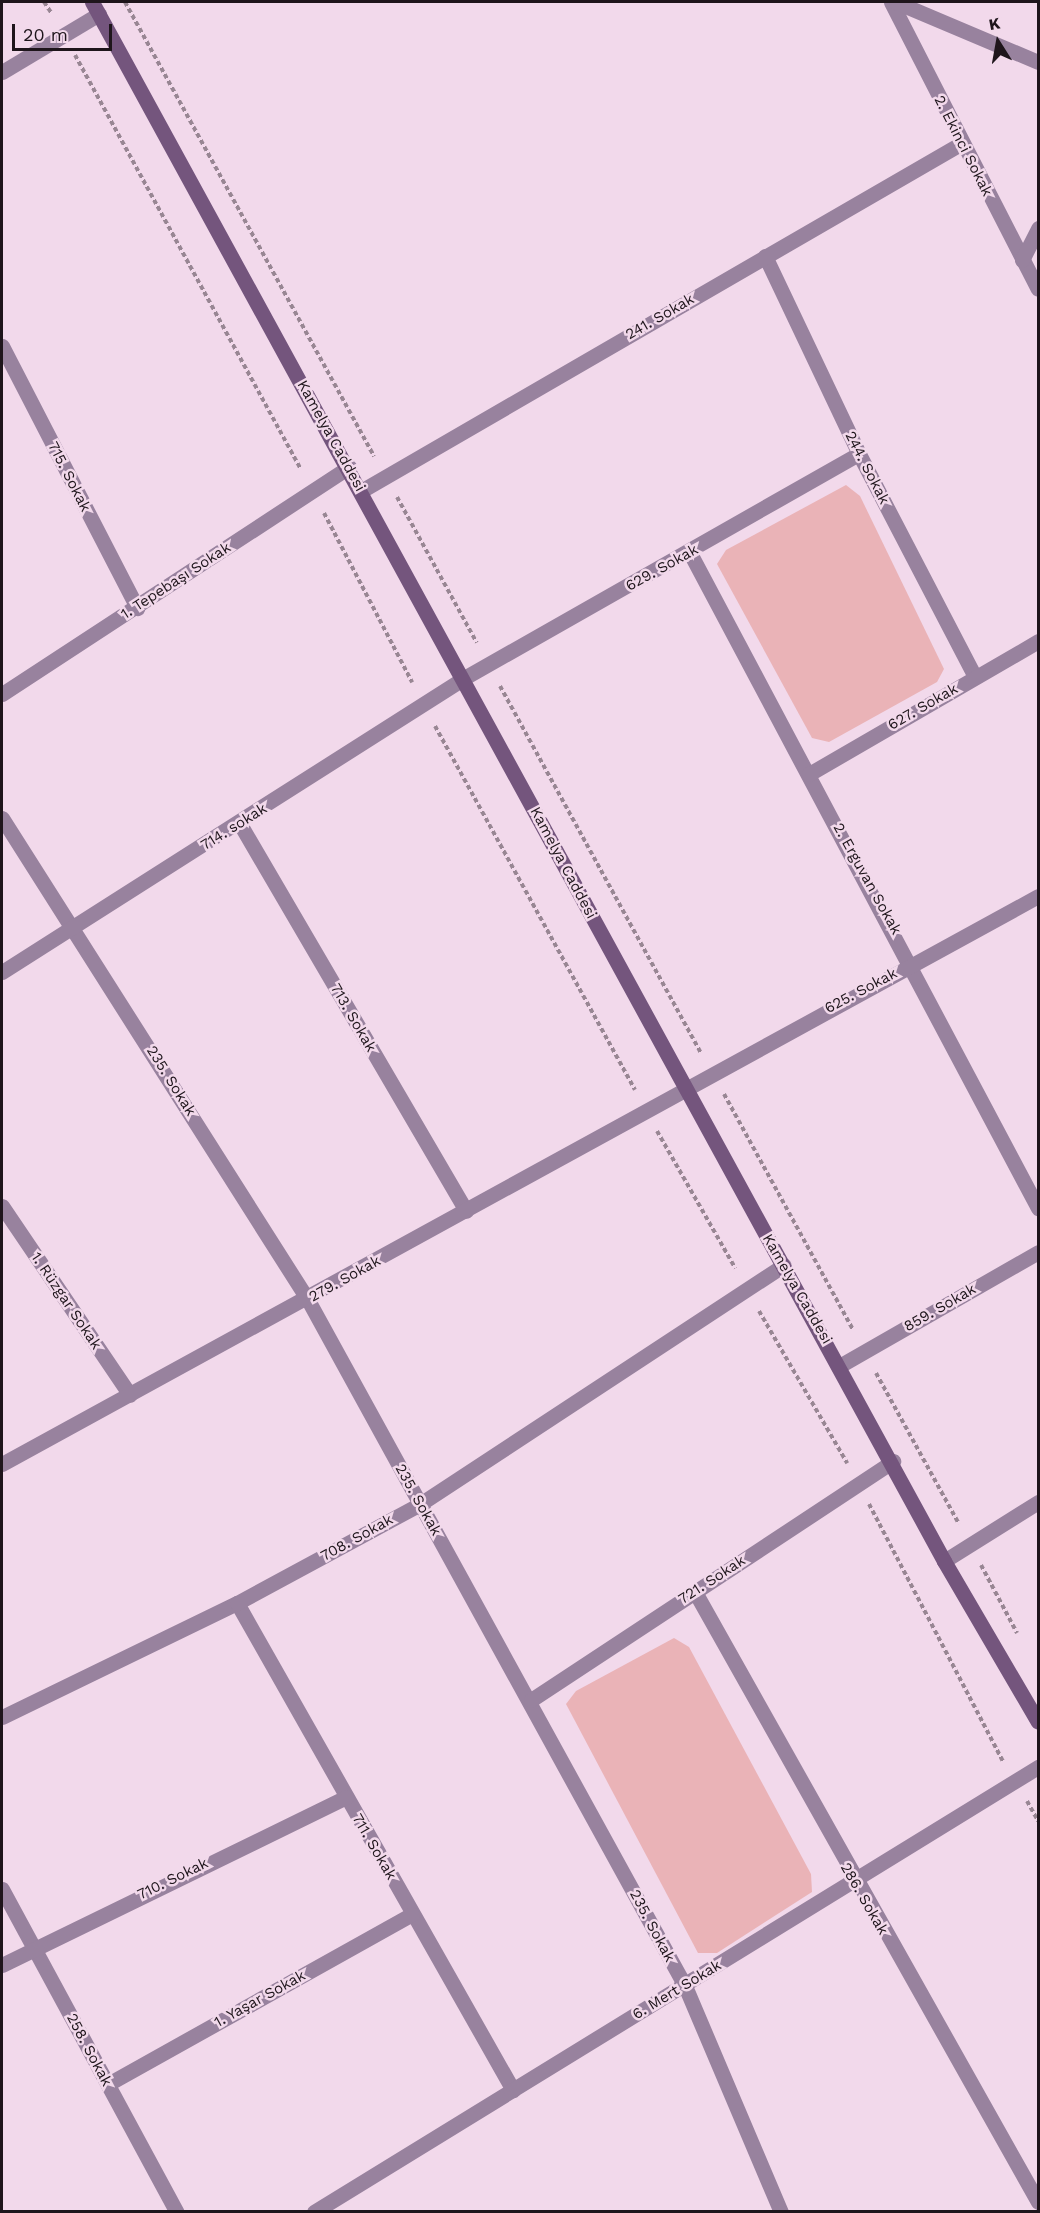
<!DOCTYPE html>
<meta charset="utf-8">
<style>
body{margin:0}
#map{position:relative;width:1040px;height:2213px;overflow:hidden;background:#f2d9eb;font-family:"Work Sans",sans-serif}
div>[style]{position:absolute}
.green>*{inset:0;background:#eab3b7}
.path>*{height:4px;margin-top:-2px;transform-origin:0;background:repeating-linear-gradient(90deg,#988693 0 4.5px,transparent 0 7.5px)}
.street>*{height:15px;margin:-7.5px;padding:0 7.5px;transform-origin:7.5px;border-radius:7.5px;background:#98829e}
.secondary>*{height:15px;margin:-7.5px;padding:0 7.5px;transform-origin:7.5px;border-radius:7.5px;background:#74557d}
span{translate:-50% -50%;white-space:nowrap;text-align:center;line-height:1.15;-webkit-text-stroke:5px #f2d9eb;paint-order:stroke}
.street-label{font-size:15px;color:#1e151b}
.frame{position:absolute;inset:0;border:3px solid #1e151b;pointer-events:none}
.north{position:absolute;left:968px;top:12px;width:60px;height:60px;-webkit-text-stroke:4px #f2d9eb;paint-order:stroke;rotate:349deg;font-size:16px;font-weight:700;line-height:24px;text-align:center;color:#1e151b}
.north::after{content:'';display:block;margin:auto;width:21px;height:27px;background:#1e151b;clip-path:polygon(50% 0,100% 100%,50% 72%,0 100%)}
.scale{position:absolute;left:12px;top:24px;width:100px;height:27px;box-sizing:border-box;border:3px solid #1e151b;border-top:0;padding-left:8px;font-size:18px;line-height:21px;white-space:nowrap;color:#1e151b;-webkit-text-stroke:4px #f2d9eb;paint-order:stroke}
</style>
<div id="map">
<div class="green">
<i style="clip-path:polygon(846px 485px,860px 496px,944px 669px,937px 682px,829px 742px,812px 738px,717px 564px,726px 550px)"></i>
<i style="clip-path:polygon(674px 1638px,689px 1647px,811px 1874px,812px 1892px,717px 1953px,698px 1953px,566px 1704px,576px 1691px)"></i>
</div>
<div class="path">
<i style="left:44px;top:2px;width:14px;rotate:56deg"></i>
<i style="left:125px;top:2px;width:518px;rotate:61.26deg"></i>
<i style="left:75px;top:55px;width:472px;rotate:61.4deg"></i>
<i style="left:397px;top:497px;width:166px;rotate:61.3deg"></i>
<i style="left:324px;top:513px;width:191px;rotate:62.5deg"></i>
<i style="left:500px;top:686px;width:418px;rotate:61.3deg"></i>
<i style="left:435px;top:726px;width:415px;rotate:61.2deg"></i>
<i style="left:724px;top:1094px;width:269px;rotate:61.3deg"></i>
<i style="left:657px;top:1131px;width:158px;rotate:60.3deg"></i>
<i style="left:759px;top:1311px;width:176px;rotate:59.9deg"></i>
<i style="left:876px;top:1373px;width:172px;rotate:61.2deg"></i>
<i style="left:869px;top:1504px;width:290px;rotate:62.5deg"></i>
<i style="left:981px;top:1565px;width:77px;rotate:62.1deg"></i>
<i style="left:1027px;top:1801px;width:23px;rotate:61deg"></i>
</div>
<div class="street">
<i style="left:891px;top:2px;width:322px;rotate:62.9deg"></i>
<i style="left:896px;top:2px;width:154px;rotate:22.9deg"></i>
<i style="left:2px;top:72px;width:113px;rotate:-30.9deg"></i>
<i style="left:765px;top:256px;width:219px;rotate:64.6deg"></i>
<i style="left:859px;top:454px;width:251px;rotate:62.5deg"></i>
<i style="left:1022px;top:260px;width:36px;rotate:-63deg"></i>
<i style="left:2px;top:346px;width:295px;rotate:62.7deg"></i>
<i style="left:361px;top:491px;width:692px;rotate:-30.08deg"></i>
<i style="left:690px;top:553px;width:742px;rotate:62.02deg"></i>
<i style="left:2px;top:694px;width:415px;rotate:-33.2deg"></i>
<i style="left:809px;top:774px;width:265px;rotate:-30.1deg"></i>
<i style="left:2px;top:818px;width:571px;rotate:57.59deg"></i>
<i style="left:308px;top:1300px;width:783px;rotate:61.21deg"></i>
<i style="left:685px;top:1986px;width:246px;rotate:67deg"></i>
<i style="left:240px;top:824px;width:448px;rotate:59.7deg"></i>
<i style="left:2px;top:972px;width:548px;rotate:-32.47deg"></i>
<i style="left:464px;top:678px;width:454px;rotate:-29.6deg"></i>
<i style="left:2px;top:1206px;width:228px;rotate:55.9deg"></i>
<i style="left:841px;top:1365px;width:227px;rotate:-29.8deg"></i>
<i style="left:2px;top:1464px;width:1181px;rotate:-28.73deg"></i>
<i style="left:944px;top:1561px;width:111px;rotate:-32.1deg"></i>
<i style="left:695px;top:1592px;width:700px;rotate:60.65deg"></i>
<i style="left:237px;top:1603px;width:560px;rotate:60.46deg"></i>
<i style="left:531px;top:1700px;width:434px;rotate:-33.4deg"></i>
<i style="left:2px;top:1717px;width:261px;rotate:-25.9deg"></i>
<i style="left:237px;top:1603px;width:208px;rotate:-28.4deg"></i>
<i style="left:420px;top:1504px;width:435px;rotate:-33.3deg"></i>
<i style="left:2px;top:1889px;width:367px;rotate:61.6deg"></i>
<i style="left:2px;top:1965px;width:383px;rotate:-26deg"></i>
<i style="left:108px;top:2084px;width:348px;rotate:-29.2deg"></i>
<i style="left:314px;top:2212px;width:850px;rotate:-31.58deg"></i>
</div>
<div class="secondary">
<i style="left:92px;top:2px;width:1777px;rotate:61.34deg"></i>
<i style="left:944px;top:1561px;width:186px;rotate:59.7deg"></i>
</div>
<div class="street-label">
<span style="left:963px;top:146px;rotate:63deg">2. Ekinci Sokak</span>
<span style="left:660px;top:317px;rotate:-30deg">241. Sokak</span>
<span style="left:331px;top:436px;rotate:61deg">Kamelya Caddesi</span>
<span style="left:867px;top:468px;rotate:63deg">244. Sokak</span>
<span style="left:69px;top:477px;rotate:63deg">715. Sokak</span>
<span style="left:662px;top:568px;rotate:-29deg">629. Sokak</span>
<span style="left:176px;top:581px;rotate:-33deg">1. Tepebaşı Sokak</span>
<span style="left:923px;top:707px;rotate:-30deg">627. Sokak</span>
<span style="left:234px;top:827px;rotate:-32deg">714. sokak</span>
<span style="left:563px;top:863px;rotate:62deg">Kamelya Caddesi</span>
<span style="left:867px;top:879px;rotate:61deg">2. Erguvan Sokak</span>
<span style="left:861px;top:991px;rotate:-28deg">625. Sokak</span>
<span style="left:353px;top:1018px;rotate:60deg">713. Sokak</span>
<span style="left:171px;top:1081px;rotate:58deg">235. Sokak</span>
<span style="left:345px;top:1279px;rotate:-29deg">279. Sokak</span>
<span style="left:797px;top:1289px;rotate:60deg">Kamelya Caddesi</span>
<span style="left:66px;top:1301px;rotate:56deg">1. Rüzgar Sokak</span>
<span style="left:940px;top:1308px;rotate:-30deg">859. Sokak</span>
<span style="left:418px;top:1500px;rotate:61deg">235. Sokak</span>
<span style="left:357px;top:1538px;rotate:-29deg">708. Sokak</span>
<span style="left:712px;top:1580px;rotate:-33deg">721. Sokak</span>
<span style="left:374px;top:1847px;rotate:60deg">711. Sokak</span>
<span style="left:173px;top:1879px;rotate:-26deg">710. Sokak</span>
<span style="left:864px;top:1899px;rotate:60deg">286. Sokak</span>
<span style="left:652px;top:1926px;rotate:62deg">235. Sokak</span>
<span style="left:677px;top:1990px;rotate:-31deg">6. Mert Sokak</span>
<span style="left:260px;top:1999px;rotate:-29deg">1. Yaşar Sokak</span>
<span style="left:89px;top:2050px;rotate:62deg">258. Sokak</span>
</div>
<div class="frame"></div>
<div class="north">K</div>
<div class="scale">20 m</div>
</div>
